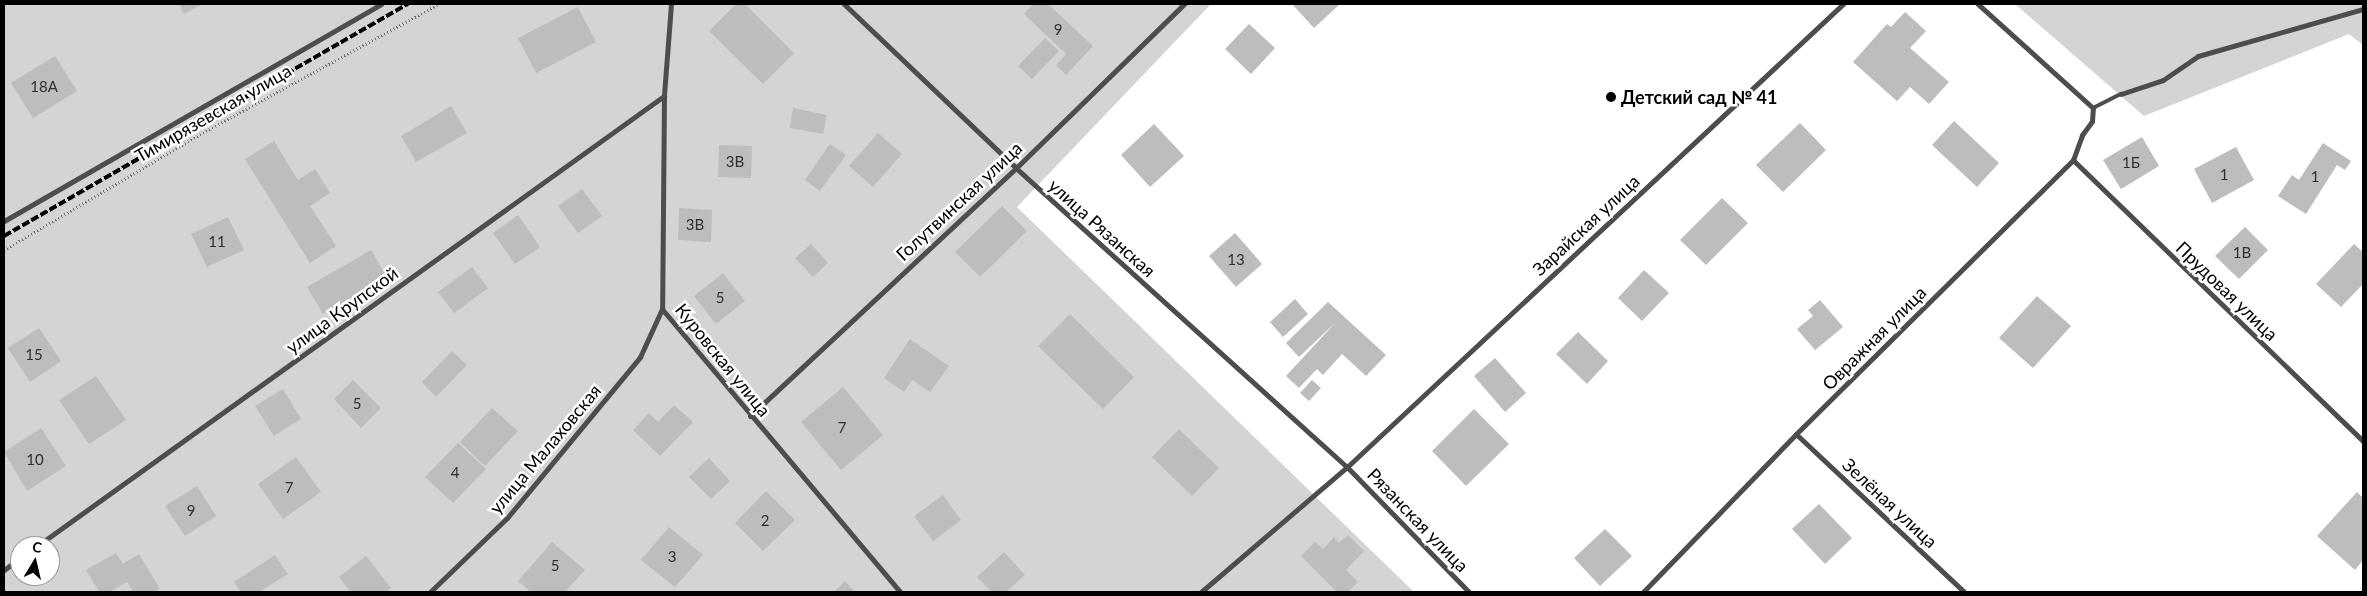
<!DOCTYPE html>
<meta charset="utf-8">
<style>
body{margin:0}
#map{position:relative;width:2367px;height:596px;overflow:hidden;background:#fff;font-family:Lato,sans-serif}
div>[style]{position:absolute}
.green>*{inset:0;background:#d4d4d4}
.building>*{inset:0;background:#bdbdbd}
.path>*{height:3px;margin-top:-1.5px;transform-origin:0;background:repeating-linear-gradient(90deg,#6f6f6f 0 1px,transparent 0 3.5px)}
.lane>*{height:4px;margin:-2px;padding:0 2px;transform-origin:2px;border-radius:2px;background:#4d4d4d}
.street>*{height:5px;margin:-2.5px;padding:0 2.5px;transform-origin:2.5px;border-radius:2.5px;background:#4d4d4d}
.rail>*{height:4px;margin-top:-2px;transform-origin:0;background:repeating-linear-gradient(90deg,#000 0 8px,transparent 0 10.5px)}
.dots>*{width:14px;height:14px;translate:-50% -50%;box-sizing:border-box;border:2px solid #fff;border-radius:50%}
span{translate:-50% -50%;white-space:nowrap;text-align:center;line-height:1.15;-webkit-text-stroke:5px #fff;paint-order:stroke}
.number-label{font-size:15px;color:#2f2f2f}
.number-label span{-webkit-text-stroke-width:0}
.poi-label{font-size:18px;color:#000;font-weight:700}
.left{translate:0 -50%;text-align:left}
.street-label{font-size:18px;color:#000}
.frame{position:absolute;inset:0;border:5px solid #000;pointer-events:none}
.north{position:absolute;left:10px;top:536px;width:50px;height:50px;box-sizing:border-box;background:#fff;border:1px solid #999;border-radius:50%;rotate:9deg;font-size:14px;font-weight:700;line-height:20px;text-align:center;color:#000}
.north::after{content:'';display:block;margin:auto;width:18px;height:22px;background:#000;clip-path:polygon(50% 0,100% 100%,50% 72%,0 100%)}
</style>
<div id="map">
<div class="green">
<i style="clip-path:polygon(evenodd,4px 4px,1211px 4px,1017px 207px,1414px 592px,4px 592px,4px 4px,20px 546px,50px 546px,50px 576px,20px 576px,20px 546px)"></i>
<i style="clip-path:polygon(2015px 4px,2363px 4px,2363px 45px,2349px 34px,2144px 116px)"></i>
</div>
<div class="building">
<i style="clip-path:polygon(179px 4px,203px 4px,184px 14px)"></i>
<i style="clip-path:polygon(736px 4px,745px 4px,794px 53px,763px 84px,709px 31px)"></i>
<i style="clip-path:polygon(1033px 4px,1048px 4px,1093px 46px,1066px 75px,1056px 65px,1066px 54px,1024px 14px)"></i>
<i style="clip-path:polygon(1292px 4px,1340px 4px,1314px 28px)"></i>
<i style="clip-path:polygon(578px 7px,596px 42px,536px 73px,518px 38px)"></i>
<i style="clip-path:polygon(1905px 12px,1926px 31px,1910px 48px,1949px 82px,1929px 104px,1910px 87px,1897px 101px,1853px 62px,1887px 24px,1891px 27px)"></i>
<i style="clip-path:polygon(1249px 24px,1275px 48px,1251px 74px,1225px 49px)"></i>
<i style="clip-path:polygon(1045px 38px,1059px 51px,1032px 79px,1018px 66px)"></i>
<i style="clip-path:polygon(55px 56px,77px 91px,33px 118px,11px 83px)"></i>
<i style="clip-path:polygon(451px 106px,467px 133px,416px 162px,401px 136px)"></i>
<i style="clip-path:polygon(793px 108px,827px 115px,823px 134px,790px 128px)"></i>
<i style="clip-path:polygon(1954px 121px,1999px 163px,1977px 187px,1932px 145px)"></i>
<i style="clip-path:polygon(1800px 123px,1826px 150px,1783px 192px,1756px 165px)"></i>
<i style="clip-path:polygon(1154px 124px,1184px 156px,1150px 187px,1121px 155px)"></i>
<i style="clip-path:polygon(878px 133px,902px 154px,873px 187px,849px 166px)"></i>
<i style="clip-path:polygon(2142px 137px,2159px 166px,2121px 189px,2103px 160px)"></i>
<i style="clip-path:polygon(274px 141px,298px 180px,315px 169px,330px 193px,310px 206px,336px 246px,310px 263px,245px 159px)"></i>
<i style="clip-path:polygon(2323px 143px,2351px 161px,2345px 170px,2337px 165px,2306px 214px,2278px 196px,2292px 175px,2299px 180px)"></i>
<i style="clip-path:polygon(830px 144px,846px 155px,820px 191px,805px 180px)"></i>
<i style="clip-path:polygon(719px 145px,752px 146px,751px 178px,718px 177px)"></i>
<i style="clip-path:polygon(2236px 147px,2254px 180px,2212px 203px,2194px 169px)"></i>
<i style="clip-path:polygon(582px 189px,602px 216px,578px 233px,558px 206px)"></i>
<i style="clip-path:polygon(1722px 198px,1748px 223px,1706px 265px,1680px 240px)"></i>
<i style="clip-path:polygon(1002px 206px,1027px 231px,980px 277px,955px 252px)"></i>
<i style="clip-path:polygon(679px 208px,712px 210px,711px 242px,678px 240px)"></i>
<i style="clip-path:polygon(518px 215px,540px 247px,515px 264px,493px 233px)"></i>
<i style="clip-path:polygon(228px 217px,244px 250px,207px 267px,191px 234px)"></i>
<i style="clip-path:polygon(2245px 227px,2268px 250px,2239px 279px,2215px 256px)"></i>
<i style="clip-path:polygon(1235px 233px,1262px 264px,1236px 287px,1209px 256px)"></i>
<i style="clip-path:polygon(811px 244px,828px 263px,813px 277px,795px 258px)"></i>
<i style="clip-path:polygon(2354px 244px,2363px 252px,2363px 284px,2341px 307px,2316px 284px)"></i>
<i style="clip-path:polygon(371px 250px,387px 277px,323px 314px,307px 287px)"></i>
<i style="clip-path:polygon(472px 267px,488px 288px,454px 313px,438px 292px)"></i>
<i style="clip-path:polygon(1644px 270px,1669px 293px,1642px 321px,1618px 298px)"></i>
<i style="clip-path:polygon(723px 273px,745px 301px,716px 324px,694px 296px)"></i>
<i style="clip-path:polygon(2037px 296px,2071px 326px,2033px 368px,1999px 338px)"></i>
<i style="clip-path:polygon(1295px 299px,1308px 314px,1283px 337px,1270px 322px)"></i>
<i style="clip-path:polygon(1820px 300px,1843px 327px,1815px 350px,1797px 329px,1813px 316px,1808px 310px)"></i>
<i style="clip-path:polygon(1328px 302px,1386px 355px,1366px 376px,1342px 354px,1323px 375px,1317px 369px,1299px 388px,1286px 376px,1335px 323px,1299px 357px,1286px 343px)"></i>
<i style="clip-path:polygon(1070px 314px,1134px 377px,1103px 409px,1038px 346px)"></i>
<i style="clip-path:polygon(39px 328px,61px 361px,30px 382px,8px 348px)"></i>
<i style="clip-path:polygon(1578px 332px,1608px 361px,1587px 384px,1556px 354px)"></i>
<i style="clip-path:polygon(910px 339px,949px 366px,930px 392px,912px 380px,904px 392px,884px 378px)"></i>
<i style="clip-path:polygon(452px 351px,467px 365px,436px 397px,422px 382px)"></i>
<i style="clip-path:polygon(1495px 358px,1526px 393px,1505px 412px,1474px 376px)"></i>
<i style="clip-path:polygon(96px 376px,126px 420px,89px 444px,59px 400px)"></i>
<i style="clip-path:polygon(353px 380px,381px 408px,361px 428px,334px 399px)"></i>
<i style="clip-path:polygon(1312px 380px,1321px 388px,1309px 401px,1300px 393px)"></i>
<i style="clip-path:polygon(843px 387px,883px 435px,841px 470px,801px 422px)"></i>
<i style="clip-path:polygon(283px 389px,301px 419px,274px 436px,255px 406px)"></i>
<i style="clip-path:polygon(674px 405px,693px 422px,660px 456px,633px 430px,649px 413px,658px 422px)"></i>
<i style="clip-path:polygon(492px 408px,518px 431px,485px 466px,460px 442px)"></i>
<i style="clip-path:polygon(1474px 409px,1509px 444px,1466px 486px,1432px 451px)"></i>
<i style="clip-path:polygon(41px 428px,66px 466px,27px 491px,4px 452px)"></i>
<i style="clip-path:polygon(1179px 429px,1219px 468px,1192px 496px,1152px 457px)"></i>
<i style="clip-path:polygon(458px 443px,486px 469px,453px 503px,425px 477px)"></i>
<i style="clip-path:polygon(296px 457px,321px 492px,283px 519px,258px 484px)"></i>
<i style="clip-path:polygon(709px 458px,730px 481px,711px 499px,689px 477px)"></i>
<i style="clip-path:polygon(197px 486px,216px 516px,185px 536px,165px 506px)"></i>
<i style="clip-path:polygon(766px 491px,795px 520px,763px 551px,735px 523px)"></i>
<i style="clip-path:polygon(2357px 492px,2363px 498px,2363px 560px,2355px 570px,2317px 536px)"></i>
<i style="clip-path:polygon(943px 495px,961px 520px,933px 541px,914px 516px)"></i>
<i style="clip-path:polygon(1819px 504px,1852px 538px,1825px 564px,1792px 529px)"></i>
<i style="clip-path:polygon(669px 527px,703px 555px,675px 587px,641px 560px)"></i>
<i style="clip-path:polygon(1605px 529px,1632px 556px,1600px 586px,1574px 558px)"></i>
<i style="clip-path:polygon(1348px 535px,1364px 551px,1346px 570px,1358px 582px,1348px 592px,1337px 592px,1301px 556px,1315px 542px,1323px 549px,1334px 537px,1339px 543px)"></i>
<i style="clip-path:polygon(552px 542px,585px 570px,565px 592px,531px 592px,518px 581px)"></i>
<i style="clip-path:polygon(1004px 552px,1025px 575px,1006px 592px,992px 592px,977px 577px)"></i>
<i style="clip-path:polygon(116px 553px,123px 564px,139px 554px,160px 589px,153px 592px,133px 592px,127px 582px,110px 592px,99px 592px,86px 570px)"></i>
<i style="clip-path:polygon(275px 555px,288px 574px,259px 592px,241px 592px,234px 582px)"></i>
<i style="clip-path:polygon(366px 556px,391px 588px,386px 592px,351px 592px,339px 577px)"></i>
<i style="clip-path:polygon(845px 581px,855px 592px,834px 592px)"></i>
</div>
<div class="path">
<i style="left:4px;top:250px;width:234px;rotate:-30.5deg"></i>
<i style="left:206px;top:131px;width:265px;rotate:-28.6deg"></i>
</div>
<div class="lane">
<i style="left:2093px;top:108px;width:31px;rotate:-27deg"></i>
</div>
<div class="street">
<i style="left:671px;top:4px;width:92px;rotate:94.4deg"></i>
<i style="left:664px;top:96px;width:213px;rotate:90.5deg"></i>
<i style="left:662px;top:309px;width:370px;rotate:49.9deg"></i>
<i style="left:844px;top:4px;width:238px;rotate:43.6deg"></i>
<i style="left:1016px;top:168px;width:446px;rotate:42.1deg"></i>
<i style="left:1347px;top:467px;width:175px;rotate:45.7deg"></i>
<i style="left:2121px;top:94px;width:44px;rotate:-18.4deg"></i>
<i style="left:2163px;top:80px;width:42px;rotate:-34.4deg"></i>
<i style="left:2198px;top:56px;width:172px;rotate:-15.9deg"></i>
<i style="left:2073px;top:160px;width:404px;rotate:44.1deg"></i>
<i style="left:4px;top:221px;width:435px;rotate:-29.9deg"></i>
<i style="left:750px;top:416px;width:364px;rotate:-43deg"></i>
<i style="left:1016px;top:168px;width:235px;rotate:-44.3deg"></i>
<i style="left:1796px;top:434px;width:231px;rotate:43.2deg"></i>
<i style="left:37px;top:546px;width:772px;rotate:-35.67deg"></i>
<i style="left:4px;top:570px;width:20px;rotate:-37deg"></i>
<i style="left:430px;top:592px;width:107px;rotate:-43.9deg"></i>
<i style="left:507px;top:518px;width:209px;rotate:-50.4deg"></i>
<i style="left:640px;top:357px;width:53px;rotate:-65.4deg"></i>
<i style="left:1201px;top:592px;width:192px;rotate:-40.6deg"></i>
<i style="left:1347px;top:467px;width:679px;rotate:-43.03deg"></i>
<i style="left:1643px;top:592px;width:220px;rotate:-45.9deg"></i>
<i style="left:1796px;top:434px;width:390px;rotate:-44.7deg"></i>
<i style="left:2073px;top:160px;width:27px;rotate:-70deg"></i>
<i style="left:2082px;top:135px;width:17px;rotate:-54deg"></i>
<i style="left:2092px;top:121px;width:13px;rotate:-86deg"></i>
<i style="left:2093px;top:108px;width:155px;rotate:-137.9deg"></i>
</div>
<div class="rail">
<i style="left:4px;top:236px;width:466px;rotate:-29.9deg"></i>
</div>
<div class="dots">
<i style="left:1611px;top:97px;background:#000"></i>
</div>
<div class="number-label">
<span style="left:1058px;top:30px">9</span>
<span style="left:44px;top:87px">18А</span>
<span style="left:735px;top:162px">3В</span>
<span style="left:2131px;top:163px">1Б</span>
<span style="left:2224px;top:175px">1</span>
<span style="left:2315px;top:177px">1</span>
<span style="left:695px;top:225px">3В</span>
<span style="left:217px;top:242px">11</span>
<span style="left:2242px;top:253px">1В</span>
<span style="left:1236px;top:260px">13</span>
<span style="left:720px;top:298px">5</span>
<span style="left:34px;top:355px">15</span>
<span style="left:357px;top:404px">5</span>
<span style="left:842px;top:428px">7</span>
<span style="left:35px;top:460px">10</span>
<span style="left:455px;top:473px">4</span>
<span style="left:289px;top:488px">7</span>
<span style="left:191px;top:511px">9</span>
<span style="left:765px;top:521px">2</span>
<span style="left:672px;top:557px">3</span>
<span style="left:555px;top:566px">5</span>
</div>
<div class="poi-label">
<span class="left" style="left:1621px;top:97px">Детский сад № 41</span>
</div>
<div class="street-label">
<span style="left:213px;top:113px;rotate:-30deg">Тимирязевская улица</span>
<span style="left:959px;top:201px;rotate:-43deg">Голутвинская улица</span>
<span style="left:1586px;top:225px;rotate:-43deg">Зарайская улица</span>
<span style="left:1102px;top:228px;rotate:42deg">улица Рязанская</span>
<span style="left:2227px;top:291px;rotate:44deg">Прудовая улица</span>
<span style="left:342px;top:310px;rotate:-36deg">улица Крупской</span>
<span style="left:1874px;top:338px;rotate:-45deg">Овражная улица</span>
<span style="left:723px;top:360px;rotate:51deg">Куровская улица</span>
<span style="left:545px;top:449px;rotate:-50deg">улица Малаховская</span>
<span style="left:1890px;top:503px;rotate:43deg">Зелёная улица</span>
<span style="left:1418px;top:520px;rotate:46deg">Рязанская улица</span>
</div>
<div class="frame"></div>
<div class="north">С</div>
</div>
